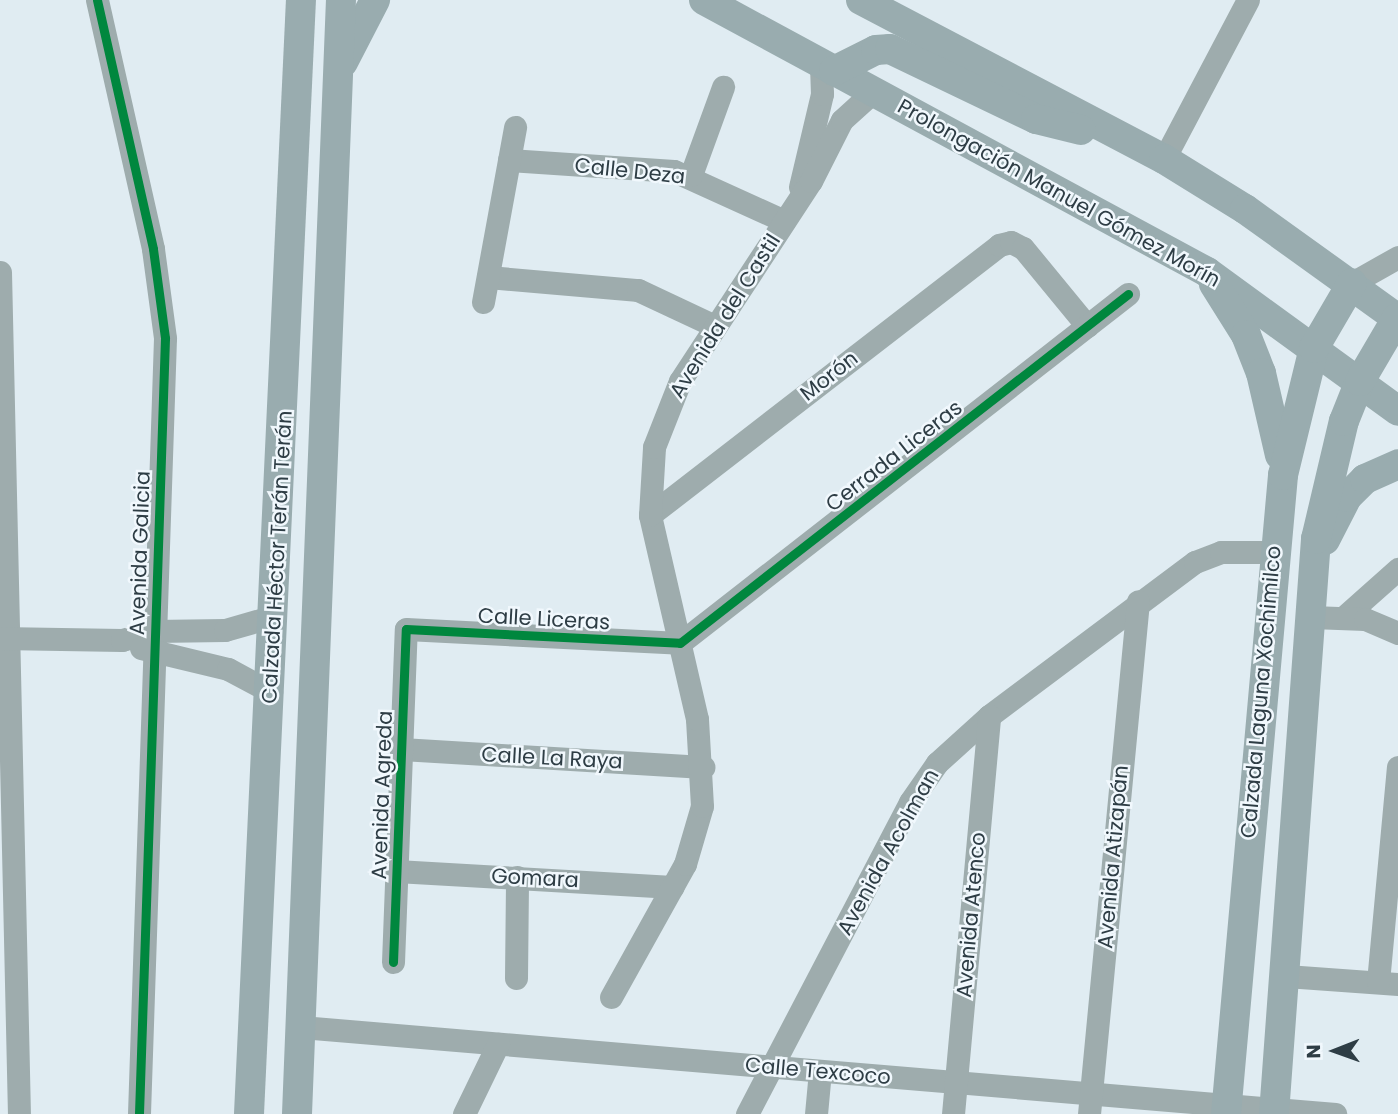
<!DOCTYPE html>
<meta charset="utf-8">
<style>
body{margin:0}
#map{position:relative;width:1398px;height:1114px;overflow:hidden;background:#e0ecf2;font-family:Poppins,sans-serif}
div>[style]{position:absolute}
.minor>*{height:23px;margin:-11.5px;padding:0 11.5px;transform-origin:11.5px;border-radius:11.5px;background:#9eacad}
.major>*{height:30px;margin:-15px;padding:0 15px;transform-origin:15px;border-radius:15px;background:#99acaf}
.cycleway>*{height:9px;margin:-4.5px;padding:0 4.5px;transform-origin:4.5px;border-radius:4.5px;background:#00873e}
span{translate:-50% -50%;white-space:nowrap;text-align:center;line-height:1.15;-webkit-text-stroke:5px #f1f8fd;paint-order:stroke}
.street-label{font-size:21px;color:#2e3d45}
.north{position:absolute;left:1300px;top:1016px;width:70px;height:70px;-webkit-text-stroke:5px #f1f8fd;paint-order:stroke;rotate:269deg;font-size:19px;font-weight:700;line-height:28px;text-align:center;color:#2e3d45}
.north::after{content:'';display:block;margin:auto;width:24px;height:32px;background:#2e3d45;clip-path:polygon(50% 0,100% 100%,50% 72%,0 100%)}
</style>
<div id="map">
<div class="minor">
<i style="left:97px;top:0;width:255px;rotate:77.3deg"></i>
<i style="left:153px;top:249px;width:90px;rotate:82.3deg"></i>
<i style="left:165px;top:338px;width:776px;rotate:91.92deg"></i>
<i style="left:1164px;top:159px;width:180px;rotate:-62.2deg"></i>
<i style="left:509px;top:160px;width:165px;rotate:3.8deg"></i>
<i style="left:674px;top:171px;width:121px;rotate:24.4deg"></i>
<i style="left:691px;top:175px;width:94px;rotate:-70deg"></i>
<i style="left:800px;top:187px;width:96px;rotate:-76.7deg"></i>
<i style="left:822px;top:94px;width:30px;rotate:-92deg"></i>
<i style="left:0;top:272px;width:842px;rotate:88.71deg"></i>
<i style="left:488px;top:277px;width:151px;rotate:5deg"></i>
<i style="left:638px;top:290px;width:85px;rotate:25.1deg"></i>
<i style="left:1352px;top:283px;width:53px;rotate:-29.5deg"></i>
<i style="left:483px;top:302px;width:178px;rotate:-79.6deg"></i>
<i style="left:650px;top:515px;width:441px;rotate:-37.7deg"></i>
<i style="left:999px;top:245px;width:12px;rotate:-14deg"></i>
<i style="left:1011px;top:242px;width:13px;rotate:27deg"></i>
<i style="left:1023px;top:248px;width:101px;rotate:50.6deg"></i>
<i style="left:1345px;top:616px;width:71px;rotate:-41.6deg"></i>
<i style="left:1311px;top:617px;width:54px;rotate:2.1deg"></i>
<i style="left:1365px;top:619px;width:36px;rotate:23deg"></i>
<i style="left:0;top:638px;width:122px;rotate:0.9deg"></i>
<i style="left:122px;top:640px;width:33px;rotate:-16deg"></i>
<i style="left:154px;top:631px;width:71px;rotate:-0.8deg"></i>
<i style="left:225px;top:630px;width:51px;rotate:-15.9deg"></i>
<i style="left:141px;top:648px;width:89px;rotate:13.6deg"></i>
<i style="left:228px;top:669px;width:49px;rotate:28.1deg"></i>
<i style="left:401px;top:749px;width:303px;rotate:3.4deg"></i>
<i style="left:396px;top:871px;width:277px;rotate:3.3deg"></i>
<i style="left:393px;top:962px;width:333px;rotate:-87.8deg"></i>
<i style="left:406px;top:629px;width:274px;rotate:2.9deg"></i>
<i style="left:680px;top:643px;width:568px;rotate:-37.92deg"></i>
<i style="left:1286px;top:976px;width:112px;rotate:4.1deg"></i>
<i style="left:516px;top:978px;width:101px;rotate:-89.4deg"></i>
<i style="left:1378px;top:982px;width:216px;rotate:-84.7deg"></i>
<i style="left:611px;top:997px;width:152px;rotate:-60.9deg"></i>
<i style="left:685px;top:864px;width:60px;rotate:-73.7deg"></i>
<i style="left:702px;top:806px;width:87px;rotate:-93.3deg"></i>
<i style="left:697px;top:719px;width:209px;rotate:-103deg"></i>
<i style="left:650px;top:515px;width:68px;rotate:-86.6deg"></i>
<i style="left:654px;top:447px;width:71px;rotate:-68.5deg"></i>
<i style="left:680px;top:381px;width:239px;rotate:-56.8deg"></i>
<i style="left:811px;top:181px;width:68px;rotate:-63.1deg"></i>
<i style="left:842px;top:120px;width:43px;rotate:-42.2deg"></i>
<i style="left:301px;top:1027px;width:1038px;rotate:4.81deg"></i>
<i style="left:464px;top:1114px;width:78px;rotate:-64.1deg"></i>
<i style="left:747px;top:1114px;width:352px;rotate:-62.4deg"></i>
<i style="left:910px;top:802px;width:47px;rotate:-55.3deg"></i>
<i style="left:937px;top:763px;width:70px;rotate:-42.1deg"></i>
<i style="left:989px;top:716px;width:257px;rotate:-36.8deg"></i>
<i style="left:1195px;top:562px;width:28px;rotate:-21deg"></i>
<i style="left:1221px;top:552px;width:51px"></i>
<i style="left:816px;top:1114px;width:43px;rotate:-84.7deg"></i>
<i style="left:953px;top:1114px;width:400px;rotate:-84.8deg"></i>
<i style="left:1089px;top:1114px;width:515px;rotate:-84.54deg"></i>
</div>
<div class="major">
<i style="left:704px;top:0;width:572px;rotate:28.4deg"></i>
<i style="left:1207px;top:272px;width:236px;rotate:36deg"></i>
<i style="left:861px;top:0;width:342px;rotate:27.7deg"></i>
<i style="left:1164px;top:159px;width:95px;rotate:31.7deg"></i>
<i style="left:1245px;top:209px;width:188px;rotate:35.7deg"></i>
<i style="left:343px;top:62px;width:70px;rotate:-62.7deg"></i>
<i style="left:834px;top:71px;width:47px;rotate:-26.6deg"></i>
<i style="left:876px;top:50px;width:14px;rotate:-4deg"></i>
<i style="left:890px;top:49px;width:162px;rotate:25.6deg"></i>
<i style="left:1036px;top:119px;width:46px;rotate:13.7deg"></i>
<i style="left:1214px;top:284px;width:60px;rotate:57.9deg"></i>
<i style="left:1246px;top:335px;width:41px;rotate:68.5deg"></i>
<i style="left:1261px;top:373px;width:84px;rotate:77deg"></i>
<i style="left:1325px;top:540px;width:48px;rotate:-62.9deg"></i>
<i style="left:1347px;top:497px;width:25px;rotate:-45deg"></i>
<i style="left:1365px;top:479px;width:36px;rotate:-24deg"></i>
<i style="left:249px;top:1114px;width:1115px;rotate:-87.33deg"></i>
<i style="left:297px;top:1114px;width:1115px;rotate:-87.74deg"></i>
<i style="left:1226px;top:1114px;width:642px;rotate:-84.9deg"></i>
<i style="left:1283px;top:475px;width:131px;rotate:-76.3deg"></i>
<i style="left:1314px;top:348px;width:75px;rotate:-59.7deg"></i>
<i style="left:1274px;top:1114px;width:577px;rotate:-85.82deg"></i>
<i style="left:1316px;top:539px;width:121px;rotate:-76.7deg"></i>
<i style="left:1344px;top:421px;width:43px;rotate:-68.2deg"></i>
<i style="left:1360px;top:381px;width:73px;rotate:-59.6deg"></i>
</div>
<div class="cycleway">
<i style="left:97px;top:0;width:255px;rotate:77.3deg"></i>
<i style="left:153px;top:249px;width:90px;rotate:82.3deg"></i>
<i style="left:165px;top:338px;width:776px;rotate:91.92deg"></i>
<i style="left:393px;top:962px;width:333px;rotate:-87.8deg"></i>
<i style="left:406px;top:629px;width:274px;rotate:2.9deg"></i>
<i style="left:680px;top:643px;width:568px;rotate:-37.92deg"></i>
</div>
<div class="street-label">
<span style="left:630px;top:171px;rotate:6deg">Calle Deza</span>
<span style="left:1059px;top:193px;rotate:29deg">Prolongación Manuel Gómez Morín</span>
<span style="left:725px;top:316px;rotate:-58deg">Avenida del Castil</span>
<span style="left:829px;top:376px;rotate:-38deg">Morón</span>
<span style="left:894px;top:456px;rotate:-38deg">Cerrada Liceras</span>
<span style="left:140px;top:553px;rotate:-88deg">Avenida Galicia</span>
<span style="left:277px;top:557px;rotate:-87deg">Calzada Héctor Terán Terán</span>
<span style="left:544px;top:619px;rotate:3deg">Calle Liceras</span>
<span style="left:1261px;top:692px;rotate:-85deg">Calzada Laguna Xochimilco</span>
<span style="left:552px;top:758px;rotate:3deg">Calle La Raya</span>
<span style="left:382px;top:795px;rotate:-88deg">Avenida Agreda</span>
<span style="left:888px;top:852px;rotate:-61deg">Avenida Acolman</span>
<span style="left:1113px;top:857px;rotate:-85deg">Avenida Atizapán</span>
<span style="left:535px;top:878px;rotate:3deg">Gomara</span>
<span style="left:971px;top:915px;rotate:-85deg">Avenida Atenco</span>
<span style="left:818px;top:1071px;rotate:5deg">Calle Texcoco</span>
</div>
<div class="north">N</div>
</div>
